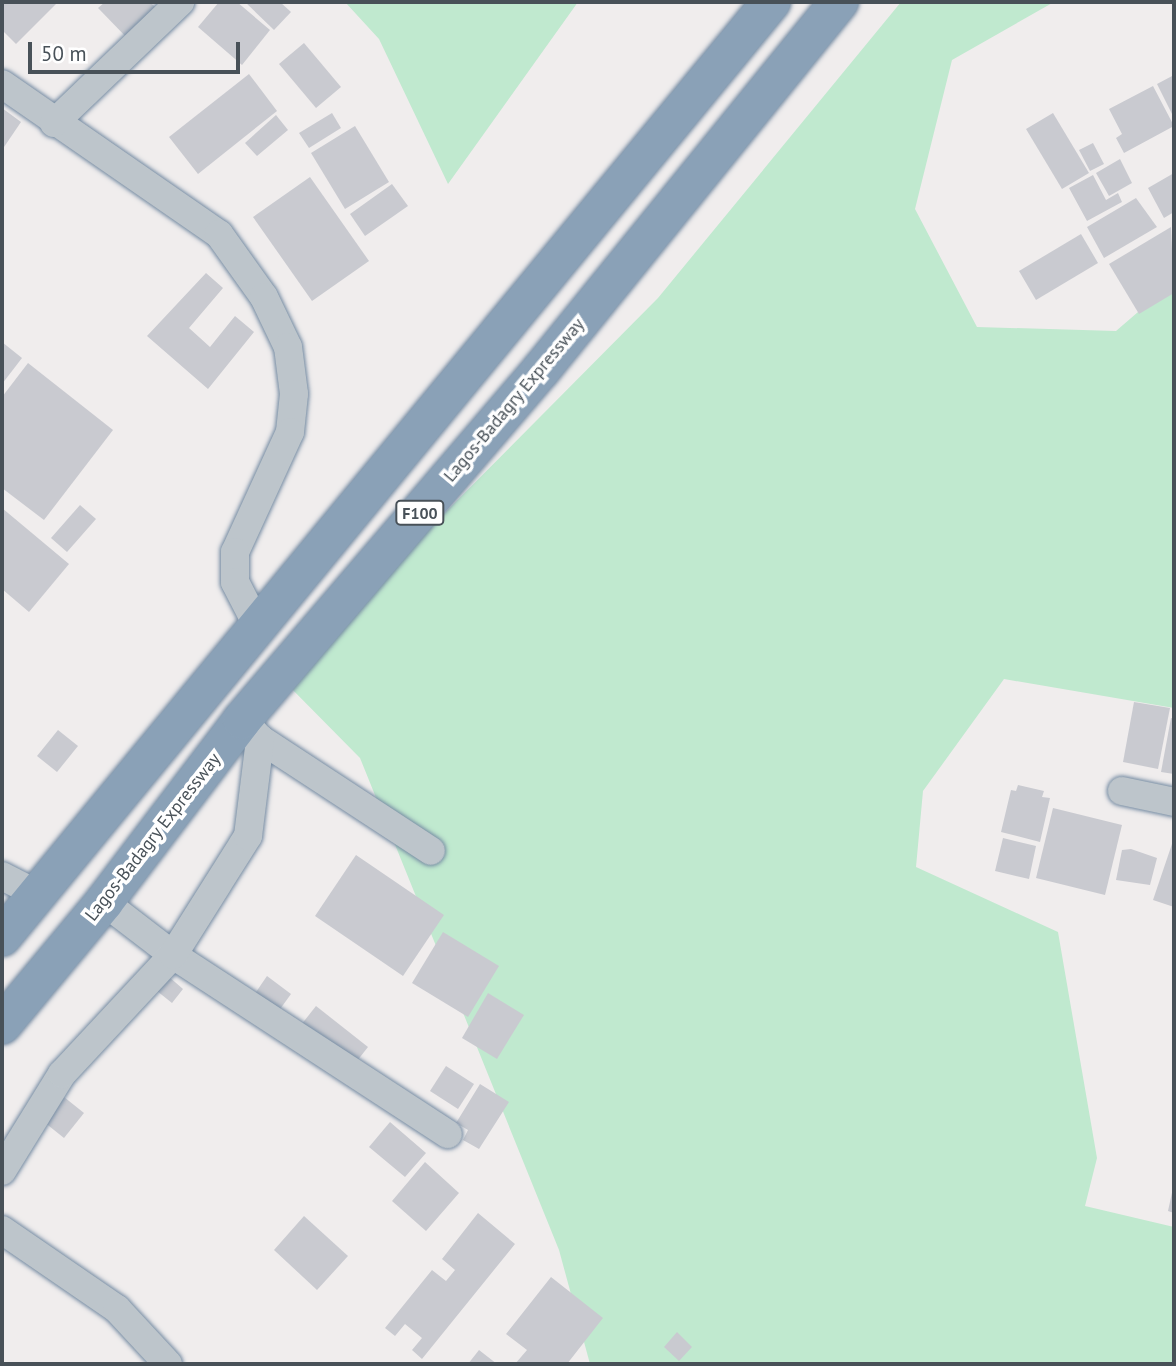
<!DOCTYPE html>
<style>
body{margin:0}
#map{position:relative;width:1176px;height:1366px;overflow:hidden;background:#f0eded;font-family:"PT Sans",sans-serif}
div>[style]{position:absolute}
.green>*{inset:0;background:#c0e9cf}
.building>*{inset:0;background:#c9cad0}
.roads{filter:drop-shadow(0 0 2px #768ca3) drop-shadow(0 0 2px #768ca3)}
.minor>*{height:28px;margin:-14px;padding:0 14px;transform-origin:14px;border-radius:14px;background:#bdc5cb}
.highway>*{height:38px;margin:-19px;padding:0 19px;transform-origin:19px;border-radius:19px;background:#8aa1b7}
span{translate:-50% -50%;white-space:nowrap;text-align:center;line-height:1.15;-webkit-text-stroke:7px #fff;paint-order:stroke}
.shield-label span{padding:2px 5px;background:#fff;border:2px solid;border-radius:5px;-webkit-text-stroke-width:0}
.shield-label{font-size:16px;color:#485158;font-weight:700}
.street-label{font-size:18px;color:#485158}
.frame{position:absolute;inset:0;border:4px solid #485158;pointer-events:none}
.scale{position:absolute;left:28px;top:42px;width:212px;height:32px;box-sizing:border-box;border:4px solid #485158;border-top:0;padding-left:9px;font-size:21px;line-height:24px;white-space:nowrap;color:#485158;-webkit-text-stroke:5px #fff;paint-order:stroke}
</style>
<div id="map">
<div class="green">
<i style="clip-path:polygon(345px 2px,578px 2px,448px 184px,379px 39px)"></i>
<i style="clip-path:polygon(901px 2px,1054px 2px,952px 60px,915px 209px,977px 327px,1116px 331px,1174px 281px,1174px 708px,1004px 679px,923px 791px,916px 867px,1058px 932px,1097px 1158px,1085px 1206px,1174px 1227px,1174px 1364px,590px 1364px,559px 1250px,360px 758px,281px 678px,658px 298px)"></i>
</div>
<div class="building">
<i style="clip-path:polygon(2px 2px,58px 2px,16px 44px,2px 30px)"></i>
<i style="clip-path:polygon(105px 2px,150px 2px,159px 11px,129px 40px,98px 8px)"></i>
<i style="clip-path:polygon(219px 2px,237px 2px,270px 30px,242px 65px,198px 27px)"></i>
<i style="clip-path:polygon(245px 2px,280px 2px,291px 12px,274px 30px)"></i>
<i style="clip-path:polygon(304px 43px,341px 87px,316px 108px,279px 64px)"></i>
<i style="clip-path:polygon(249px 74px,277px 111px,198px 174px,169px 137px)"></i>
<i style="clip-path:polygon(1174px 75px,1174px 118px,1157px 84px)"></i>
<i style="clip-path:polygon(1153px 86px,1174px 126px,1124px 153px,1116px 138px,1122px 134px,1109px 109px)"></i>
<i style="clip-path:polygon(2px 108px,21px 122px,2px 150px)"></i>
<i style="clip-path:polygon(332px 113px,341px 128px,309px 148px,299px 133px)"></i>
<i style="clip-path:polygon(1053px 113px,1089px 173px,1062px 189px,1026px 129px)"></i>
<i style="clip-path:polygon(276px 115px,288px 130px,257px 156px,245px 143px)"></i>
<i style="clip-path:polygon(355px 126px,389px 182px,345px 209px,311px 153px)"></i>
<i style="clip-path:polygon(1093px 143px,1104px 164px,1090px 171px,1079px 150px)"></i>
<i style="clip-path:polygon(1120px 159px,1132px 183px,1109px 196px,1096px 173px)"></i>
<i style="clip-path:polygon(1174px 173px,1174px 212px,1164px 218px,1148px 188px)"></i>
<i style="clip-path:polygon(1093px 175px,1106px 200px,1118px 193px,1122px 202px,1087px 221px,1069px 188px)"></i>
<i style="clip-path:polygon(310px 177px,369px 261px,312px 301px,253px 217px)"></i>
<i style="clip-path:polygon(392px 184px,408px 206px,365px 236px,350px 214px)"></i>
<i style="clip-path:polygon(1136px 198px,1157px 227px,1104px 258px,1087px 227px)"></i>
<i style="clip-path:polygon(1171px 227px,1174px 293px,1139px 314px,1109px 264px)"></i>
<i style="clip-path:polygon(1081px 234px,1098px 263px,1036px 300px,1019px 271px)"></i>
<i style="clip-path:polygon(206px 273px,223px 288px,189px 328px,210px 347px,235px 316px,254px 332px,208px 389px,147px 336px)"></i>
<i style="clip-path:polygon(2px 342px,22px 358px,2px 384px)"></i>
<i style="clip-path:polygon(28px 363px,113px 430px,44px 520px,2px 488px,2px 397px)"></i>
<i style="clip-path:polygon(80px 505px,96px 519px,67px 552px,51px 538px)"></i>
<i style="clip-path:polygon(2px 508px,69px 564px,29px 612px,2px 589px)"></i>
<i style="clip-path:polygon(1134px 702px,1170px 708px,1158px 769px,1123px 762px)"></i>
<i style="clip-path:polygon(1171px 718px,1174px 719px,1174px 774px,1161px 772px)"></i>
<i style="clip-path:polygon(58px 730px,78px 746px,57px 772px,37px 756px)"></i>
<i style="clip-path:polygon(1018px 785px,1044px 791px,1042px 797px,1050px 798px,1040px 842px,1001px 832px,1011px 790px,1016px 791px)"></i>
<i style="clip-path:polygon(1053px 808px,1122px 825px,1105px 895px,1036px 878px)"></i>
<i style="clip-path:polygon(1003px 838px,1036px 846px,1029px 879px,995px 871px)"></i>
<i style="clip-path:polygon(1174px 838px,1174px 907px,1153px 900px)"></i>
<i style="clip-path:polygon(1131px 849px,1157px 858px,1150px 885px,1116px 880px,1122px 850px)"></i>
<i style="clip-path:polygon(356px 855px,444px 915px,403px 976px,315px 916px)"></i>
<i style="clip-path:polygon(443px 932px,499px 966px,468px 1017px,412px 983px)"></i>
<i style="clip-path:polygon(168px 976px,183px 989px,172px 1003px,157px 991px)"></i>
<i style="clip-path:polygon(267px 976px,291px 994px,278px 1012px,254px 995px)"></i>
<i style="clip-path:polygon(488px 993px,524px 1015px,497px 1059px,462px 1038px)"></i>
<i style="clip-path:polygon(316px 1006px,368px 1047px,353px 1066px,301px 1025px)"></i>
<i style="clip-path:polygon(446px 1066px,474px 1084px,458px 1109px,430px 1091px)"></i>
<i style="clip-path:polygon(480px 1084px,509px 1102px,479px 1149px,463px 1140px,468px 1130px,456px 1123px)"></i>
<i style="clip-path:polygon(64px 1097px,84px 1113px,64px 1138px,44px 1122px)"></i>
<i style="clip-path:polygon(390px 1122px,426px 1153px,405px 1177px,369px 1147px)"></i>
<i style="clip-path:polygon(425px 1162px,459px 1193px,426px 1231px,392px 1201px)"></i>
<i style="clip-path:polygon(1173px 1188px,1174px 1188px,1174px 1213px,1168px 1211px)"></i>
<i style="clip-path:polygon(478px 1213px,515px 1244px,422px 1359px,412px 1350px,422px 1338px,405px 1324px,395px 1336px,385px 1328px,432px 1270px,446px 1281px,455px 1270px,442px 1259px)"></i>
<i style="clip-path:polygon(304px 1216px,348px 1256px,317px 1290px,274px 1250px)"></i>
<i style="clip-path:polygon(551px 1277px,603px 1318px,567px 1364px,515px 1364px,527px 1350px,506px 1334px)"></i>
<i style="clip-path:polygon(677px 1332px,692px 1347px,679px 1361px,664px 1347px)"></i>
<i style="clip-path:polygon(479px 1350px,497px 1364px,468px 1364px)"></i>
</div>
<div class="roads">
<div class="minor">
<i style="left:2px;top:84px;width:264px;rotate:34.7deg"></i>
<i style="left:219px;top:234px;width:77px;rotate:54.5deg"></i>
<i style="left:264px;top:297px;width:55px;rotate:64.4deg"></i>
<i style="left:288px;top:347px;width:47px;rotate:82.7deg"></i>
<i style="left:294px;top:394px;width:38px;rotate:96deg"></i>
<i style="left:290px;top:432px;width:132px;rotate:114.6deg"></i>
<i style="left:235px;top:552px;width:30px;rotate:90deg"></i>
<i style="left:235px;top:582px;width:51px;rotate:62.9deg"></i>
<i style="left:54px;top:123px;width:175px;rotate:-43.8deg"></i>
<i style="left:249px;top:727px;width:16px;rotate:47deg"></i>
<i style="left:260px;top:739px;width:204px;rotate:33.2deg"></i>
<i style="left:1122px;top:791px;width:53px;rotate:11.9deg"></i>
<i style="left:2px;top:876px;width:38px;rotate:27deg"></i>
<i style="left:104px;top:902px;width:87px;rotate:37.5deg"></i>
<i style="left:173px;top:955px;width:328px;rotate:33.1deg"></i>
<i style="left:2px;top:1171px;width:114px;rotate:-58.3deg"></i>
<i style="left:62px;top:1074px;width:163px;rotate:-47deg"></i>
<i style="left:173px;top:955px;width:141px;rotate:-57.8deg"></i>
<i style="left:248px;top:836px;width:98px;rotate:-82.9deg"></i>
<i style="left:2px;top:1230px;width:140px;rotate:34.5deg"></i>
<i style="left:117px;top:1309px;width:75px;rotate:47.2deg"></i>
</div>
<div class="highway">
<i style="left:2px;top:937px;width:1211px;rotate:-50.56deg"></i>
<i style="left:2px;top:1025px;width:160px;rotate:-50.3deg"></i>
<i style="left:104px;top:902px;width:228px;rotate:-52.8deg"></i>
<i style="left:242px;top:720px;width:460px;rotate:-49.5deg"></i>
<i style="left:541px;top:370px;width:474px;rotate:-51deg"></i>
</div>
</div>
<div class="shield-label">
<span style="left:420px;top:513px">F100</span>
</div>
<div class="street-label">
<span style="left:514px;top:400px;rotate:-50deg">Lagos-Badagry Expressway</span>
<span style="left:153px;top:837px;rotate:-52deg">Lagos-Badagry Expressway</span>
</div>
<div class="frame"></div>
<div class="scale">50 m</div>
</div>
